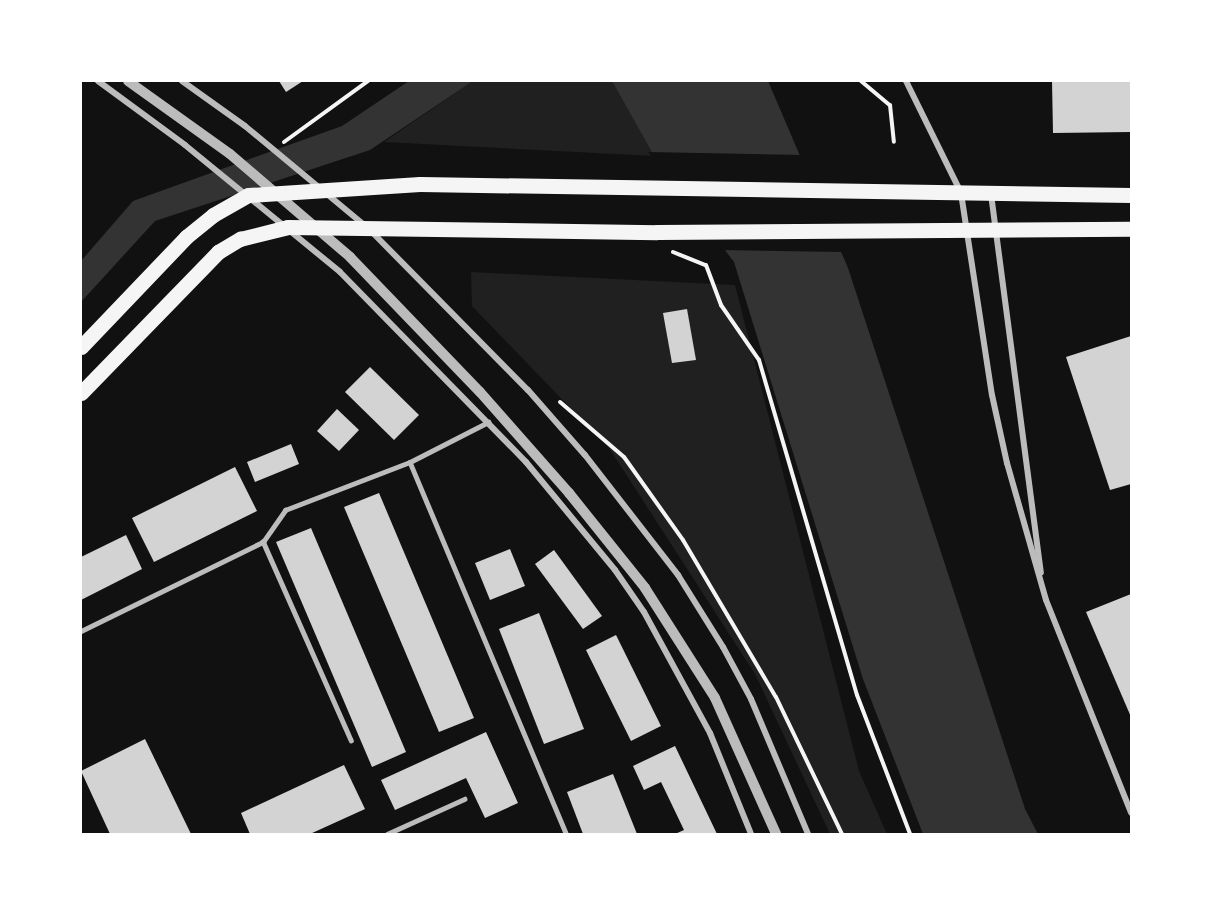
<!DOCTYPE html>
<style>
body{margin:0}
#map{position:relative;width:1212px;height:915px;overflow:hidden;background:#111;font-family:"Asap Condensed",sans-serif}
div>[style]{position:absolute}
.green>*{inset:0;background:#202020}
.water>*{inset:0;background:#333}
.pier>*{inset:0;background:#111}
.building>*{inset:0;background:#d3d3d3}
.path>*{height:4px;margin:-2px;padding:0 2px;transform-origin:2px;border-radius:2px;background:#f5f5f5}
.service>*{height:4.5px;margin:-2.25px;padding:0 2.25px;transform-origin:2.25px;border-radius:2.25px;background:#bcbcbc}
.minor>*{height:6px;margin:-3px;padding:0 3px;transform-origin:3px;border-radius:3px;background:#bcbcbc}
.tertiary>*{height:10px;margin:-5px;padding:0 5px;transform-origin:5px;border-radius:5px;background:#bcbcbc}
.primary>*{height:15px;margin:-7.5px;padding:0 7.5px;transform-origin:7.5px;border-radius:7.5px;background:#f5f5f5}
span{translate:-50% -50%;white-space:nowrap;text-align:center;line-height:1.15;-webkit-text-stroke:6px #fff;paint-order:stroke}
.frame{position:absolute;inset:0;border:82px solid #fff;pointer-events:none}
</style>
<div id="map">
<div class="green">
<i style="clip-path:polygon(473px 81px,612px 81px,654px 156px,384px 142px)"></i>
<i style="clip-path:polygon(471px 272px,735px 285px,859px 771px,887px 834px,830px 834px,755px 674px,609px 448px,472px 306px)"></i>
</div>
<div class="water">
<i style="clip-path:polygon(409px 81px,473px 81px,370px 150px,155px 221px,81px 302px,81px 261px,133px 201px,342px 126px)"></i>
<i style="clip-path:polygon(612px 81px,768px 81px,848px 268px,1025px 809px,1038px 834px,923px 834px,863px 679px,734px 262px,654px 156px)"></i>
</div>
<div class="pier">
<i style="clip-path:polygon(648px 152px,803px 155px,844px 252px,721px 250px)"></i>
</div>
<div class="building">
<i style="clip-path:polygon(279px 81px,303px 81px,286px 92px)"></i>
<i style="clip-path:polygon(1052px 81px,1131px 81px,1131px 132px,1053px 133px)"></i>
<i style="clip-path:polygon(687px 309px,696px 360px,672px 363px,663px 313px)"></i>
<i style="clip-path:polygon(1131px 336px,1131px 484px,1110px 490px,1066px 357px)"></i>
<i style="clip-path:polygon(370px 367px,419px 415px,394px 440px,345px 392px)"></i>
<i style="clip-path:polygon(337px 409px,359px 430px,339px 451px,317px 431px)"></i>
<i style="clip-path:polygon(291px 444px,299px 464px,255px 482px,247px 462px)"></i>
<i style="clip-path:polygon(235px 467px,257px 511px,154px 562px,132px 518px)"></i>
<i style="clip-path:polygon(379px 493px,474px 718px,439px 732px,344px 507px)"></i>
<i style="clip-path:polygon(311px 528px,406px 752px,372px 767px,276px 542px)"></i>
<i style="clip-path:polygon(126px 535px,142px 569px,81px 600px,81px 557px)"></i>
<i style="clip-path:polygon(510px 549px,525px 586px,490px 600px,475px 563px)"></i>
<i style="clip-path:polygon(554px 550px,602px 616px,583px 629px,535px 564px)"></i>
<i style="clip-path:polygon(1131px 594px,1131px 717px,1086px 612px)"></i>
<i style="clip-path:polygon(539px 613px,584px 729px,544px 744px,499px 629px)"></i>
<i style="clip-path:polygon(616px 635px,661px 726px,631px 741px,586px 650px)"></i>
<i style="clip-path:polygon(486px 732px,518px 803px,485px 818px,466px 778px,395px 810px,381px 780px)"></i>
<i style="clip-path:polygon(145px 739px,191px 834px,110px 834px,81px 771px)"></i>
<i style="clip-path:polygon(675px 746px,717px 834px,675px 834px,684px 830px,661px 782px,644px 790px,633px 766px)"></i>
<i style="clip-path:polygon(344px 765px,365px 809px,310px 834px,250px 834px,241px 813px)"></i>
<i style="clip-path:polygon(613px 774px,637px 834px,583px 834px,567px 792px)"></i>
</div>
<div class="path">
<i style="left:861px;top:81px;width:38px;rotate:40deg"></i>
<i style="left:890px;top:105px;width:37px;rotate:84deg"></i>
<i style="left:284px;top:142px;width:104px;rotate:-36deg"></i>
<i style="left:673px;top:252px;width:35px;rotate:22deg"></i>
<i style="left:706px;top:265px;width:43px;rotate:69.4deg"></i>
<i style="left:721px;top:305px;width:67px;rotate:55.4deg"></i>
<i style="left:759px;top:360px;width:349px;rotate:73.7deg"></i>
<i style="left:857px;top:695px;width:149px;rotate:69.1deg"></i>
<i style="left:560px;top:402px;width:84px;rotate:40.7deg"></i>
<i style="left:624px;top:457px;width:102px;rotate:54.6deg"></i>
<i style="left:683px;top:540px;width:182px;rotate:59.4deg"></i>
<i style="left:776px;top:697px;width:152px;rotate:64.3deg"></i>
</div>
<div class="service">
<i style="left:410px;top:462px;width:403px;rotate:67.2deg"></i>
<i style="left:81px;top:631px;width:203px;rotate:-26.1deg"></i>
<i style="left:351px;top:741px;width:218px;rotate:-113.9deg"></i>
<i style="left:263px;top:542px;width:39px;rotate:-55deg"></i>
<i style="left:285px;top:510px;width:134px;rotate:-21deg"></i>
<i style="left:410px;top:462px;width:88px;rotate:-27.1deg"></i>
<i style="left:387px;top:834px;width:85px;rotate:-24.4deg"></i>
</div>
<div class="minor">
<i style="left:98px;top:81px;width:108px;rotate:36.3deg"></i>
<i style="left:185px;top:145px;width:200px;rotate:39.3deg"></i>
<i style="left:340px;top:272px;width:266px;rotate:45.6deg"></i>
<i style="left:526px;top:462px;width:140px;rotate:50.5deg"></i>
<i style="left:615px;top:570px;width:51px;rotate:55.4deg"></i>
<i style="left:644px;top:612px;width:138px;rotate:61.4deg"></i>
<i style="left:710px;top:733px;width:109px;rotate:67.9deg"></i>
<i style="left:182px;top:81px;width:77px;rotate:35.5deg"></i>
<i style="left:245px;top:126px;width:160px;rotate:39.7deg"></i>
<i style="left:368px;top:228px;width:228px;rotate:45.4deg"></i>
<i style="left:528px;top:390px;width:86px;rotate:48.8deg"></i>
<i style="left:585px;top:455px;width:152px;rotate:52.2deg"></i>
<i style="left:678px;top:575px;width:85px;rotate:58deg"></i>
<i style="left:723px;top:647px;width:59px;rotate:61.7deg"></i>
<i style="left:751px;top:699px;width:147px;rotate:67.1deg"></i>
<i style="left:906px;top:81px;width:125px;rotate:63.8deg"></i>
<i style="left:961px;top:193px;width:204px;rotate:81.3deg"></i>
<i style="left:992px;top:395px;width:70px;rotate:77.6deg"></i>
<i style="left:1007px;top:463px;width:142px;rotate:74.1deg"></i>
<i style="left:1046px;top:600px;width:229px;rotate:68.2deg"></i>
<i style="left:991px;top:194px;width:382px;rotate:82.5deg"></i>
</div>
<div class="tertiary">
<i style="left:128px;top:81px;width:125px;rotate:35.6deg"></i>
<i style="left:230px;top:154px;width:158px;rotate:40.6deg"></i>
<i style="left:350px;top:257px;width:187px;rotate:46.1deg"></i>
<i style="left:480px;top:392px;width:135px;rotate:48.6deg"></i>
<i style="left:569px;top:493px;width:122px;rotate:51.3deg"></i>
<i style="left:645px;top:588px;width:130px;rotate:57.5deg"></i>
<i style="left:715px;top:698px;width:149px;rotate:65.8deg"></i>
</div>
<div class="primary">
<i style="left:81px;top:347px;width:152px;rotate:-46.3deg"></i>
<i style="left:186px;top:237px;width:35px;rotate:-39deg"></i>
<i style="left:213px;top:215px;width:40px;rotate:-29.7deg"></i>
<i style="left:248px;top:195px;width:172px;rotate:-3.7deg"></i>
<i style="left:420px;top:184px;width:711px;rotate:0.89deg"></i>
<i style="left:81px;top:393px;width:197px;rotate:-45.8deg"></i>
<i style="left:218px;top:252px;width:26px;rotate:-31deg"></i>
<i style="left:240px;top:239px;width:49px;rotate:-14deg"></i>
<i style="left:288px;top:227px;width:369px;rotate:0.8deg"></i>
<i style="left:657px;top:232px;width:474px;rotate:-0.4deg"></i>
</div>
<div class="frame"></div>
</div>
